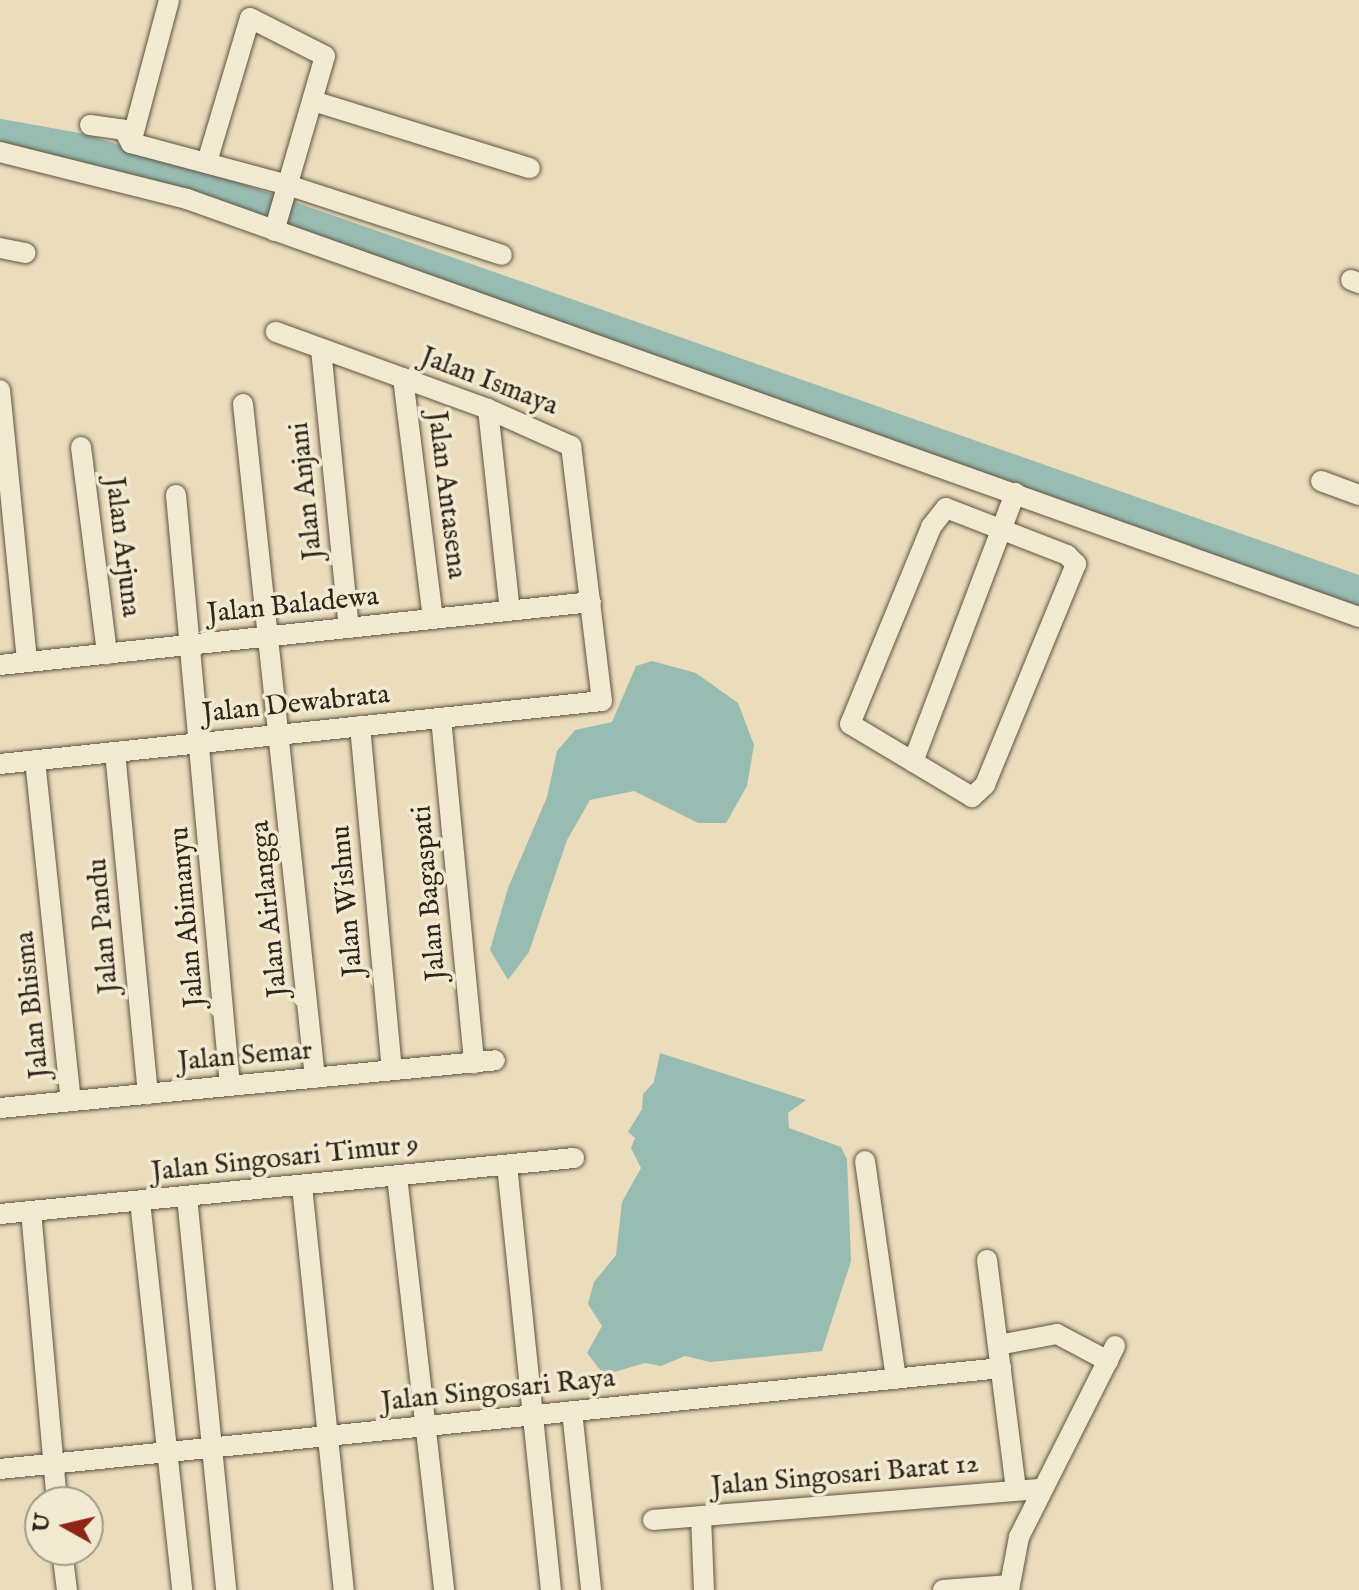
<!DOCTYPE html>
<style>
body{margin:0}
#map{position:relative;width:1359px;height:1590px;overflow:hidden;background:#ebddbb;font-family:"IM FELL English",serif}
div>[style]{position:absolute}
.green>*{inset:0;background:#b4c292}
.water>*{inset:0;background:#98bcb1}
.river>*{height:36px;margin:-18px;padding:0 18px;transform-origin:18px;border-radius:18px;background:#98bcb1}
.roads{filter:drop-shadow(0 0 2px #5f5342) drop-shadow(0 0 2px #5f5342)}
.street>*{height:20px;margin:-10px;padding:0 10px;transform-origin:10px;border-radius:10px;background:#f2e9d3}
span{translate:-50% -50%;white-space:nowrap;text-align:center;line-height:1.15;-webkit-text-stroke:7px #f2e9d3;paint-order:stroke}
.street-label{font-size:28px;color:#302519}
.north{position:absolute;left:24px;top:1486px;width:80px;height:80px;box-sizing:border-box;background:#f2e9d3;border:2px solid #a49b89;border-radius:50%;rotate:278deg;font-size:22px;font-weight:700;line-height:32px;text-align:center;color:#302519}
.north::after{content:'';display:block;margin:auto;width:28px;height:36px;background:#8f2418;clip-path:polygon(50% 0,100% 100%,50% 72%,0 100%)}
</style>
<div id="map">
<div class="green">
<i style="clip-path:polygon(0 137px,78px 151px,246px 204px,915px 438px,1359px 595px,1359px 615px,274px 231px,0 153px)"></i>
</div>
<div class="water">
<i style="clip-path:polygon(652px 661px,696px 673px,738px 703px,754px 745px,747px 786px,726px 823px,698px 823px,634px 791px,590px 800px,567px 840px,529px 952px,508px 980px,490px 950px,508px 888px,547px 797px,557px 751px,575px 730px,612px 722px,636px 666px)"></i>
<i style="clip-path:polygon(660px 1053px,806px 1100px,788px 1113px,789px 1128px,841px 1147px,847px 1159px,851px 1261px,822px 1351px,710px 1362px,685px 1356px,661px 1366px,645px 1363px,604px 1375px,587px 1353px,602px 1326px,588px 1304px,594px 1282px,616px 1255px,622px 1202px,641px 1168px,631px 1148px,635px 1138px,628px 1132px,642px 1109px,643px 1094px,654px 1082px)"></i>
</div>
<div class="river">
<i style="left:0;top:137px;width:79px;rotate:10.2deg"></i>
<i style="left:78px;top:151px;width:176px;rotate:17.5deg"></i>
<i style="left:246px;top:204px;width:1179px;rotate:19.31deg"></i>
</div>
<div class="roads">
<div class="street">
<i style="left:313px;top:101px;width:227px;rotate:17.2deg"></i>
<i style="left:90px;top:125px;width:34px;rotate:8deg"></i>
<i style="left:124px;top:130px;width:15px;rotate:62deg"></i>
<i style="left:131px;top:143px;width:163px;rotate:15deg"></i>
<i style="left:288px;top:185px;width:225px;rotate:18.1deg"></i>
<i style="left:131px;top:143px;width:148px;rotate:-75.1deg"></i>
<i style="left:0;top:152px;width:193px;rotate:14.1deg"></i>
<i style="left:187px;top:199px;width:1244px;rotate:19.63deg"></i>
<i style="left:207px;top:162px;width:150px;rotate:-73.4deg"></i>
<i style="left:250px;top:18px;width:84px;rotate:26.9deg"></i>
<i style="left:325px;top:56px;width:182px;rotate:106.2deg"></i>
<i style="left:0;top:248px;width:26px;rotate:11deg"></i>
<i style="left:1351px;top:280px;width:9px;rotate:21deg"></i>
<i style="left:321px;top:349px;width:280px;rotate:84.3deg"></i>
<i style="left:403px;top:378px;width:243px;rotate:82.9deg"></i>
<i style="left:0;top:390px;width:273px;rotate:84.3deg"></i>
<i style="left:243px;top:404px;width:678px;rotate:83.9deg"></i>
<i style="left:488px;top:409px;width:202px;rotate:83.8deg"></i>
<i style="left:81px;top:447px;width:209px;rotate:82.8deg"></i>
<i style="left:1321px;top:481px;width:40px;rotate:20.2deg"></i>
<i style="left:176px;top:495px;width:593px;rotate:84.78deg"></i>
<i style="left:946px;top:508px;width:130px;rotate:21.2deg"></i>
<i style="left:1067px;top:555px;width:13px;rotate:45deg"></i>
<i style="left:1076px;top:564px;width:239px;rotate:112.4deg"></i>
<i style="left:985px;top:785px;width:18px;rotate:137deg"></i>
<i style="left:972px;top:797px;width:142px;rotate:-149.1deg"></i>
<i style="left:850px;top:724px;width:213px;rotate:-67.6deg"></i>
<i style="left:931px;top:527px;width:24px;rotate:-52deg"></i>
<i style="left:0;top:665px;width:594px;rotate:-6.08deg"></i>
<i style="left:441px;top:718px;width:347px;rotate:84.5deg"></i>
<i style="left:360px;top:726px;width:345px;rotate:84.7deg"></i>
<i style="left:115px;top:752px;width:344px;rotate:84.5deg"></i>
<i style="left:35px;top:760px;width:343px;rotate:84deg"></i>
<i style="left:913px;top:762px;width:288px;rotate:-69.2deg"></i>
<i style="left:0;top:764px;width:605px;rotate:-5.97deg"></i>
<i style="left:602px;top:701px;width:257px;rotate:-96.9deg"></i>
<i style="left:571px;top:446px;width:91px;rotate:-156deg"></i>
<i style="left:488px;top:409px;width:226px;rotate:-160deg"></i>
<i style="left:0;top:1108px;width:497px;rotate:-5.5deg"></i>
<i style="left:865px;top:1161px;width:220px;rotate:81.9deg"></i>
<i style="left:507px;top:1165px;width:427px;rotate:84.1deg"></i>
<i style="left:397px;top:1176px;width:417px;rotate:83.5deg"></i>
<i style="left:302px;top:1186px;width:406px;rotate:84.1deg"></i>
<i style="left:187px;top:1197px;width:395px;rotate:84.3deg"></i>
<i style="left:140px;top:1201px;width:391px;rotate:83.8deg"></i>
<i style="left:31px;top:1211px;width:292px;rotate:84.9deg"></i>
<i style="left:0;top:1214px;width:577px;rotate:-5.57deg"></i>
<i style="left:987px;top:1260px;width:232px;rotate:82.8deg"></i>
<i style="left:998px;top:1345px;width:60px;rotate:-10.6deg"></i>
<i style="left:1057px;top:1334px;width:58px;rotate:27.9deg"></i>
<i style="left:572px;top:1411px;width:180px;rotate:83.9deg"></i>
<i style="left:0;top:1469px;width:1006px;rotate:-5.76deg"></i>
<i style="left:701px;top:1516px;width:74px;rotate:87.7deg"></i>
<i style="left:653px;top:1520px;width:390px;rotate:-4.6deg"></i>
<i style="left:62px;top:1550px;width:40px;rotate:82.9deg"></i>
<i style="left:943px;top:1590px;width:67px;rotate:-4.3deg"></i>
<i style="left:1009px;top:1590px;width:54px;rotate:-79.3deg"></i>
<i style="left:1019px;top:1537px;width:214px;rotate:-63.3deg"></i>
</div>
</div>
<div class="street-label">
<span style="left:489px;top:382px;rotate:21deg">Jalan Ismaya</span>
<span style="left:307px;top:491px;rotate:-96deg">Jalan Anjani</span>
<span style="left:446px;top:495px;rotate:83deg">Jalan Antasena</span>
<span style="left:122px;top:547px;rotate:83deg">Jalan Arjuna</span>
<span style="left:293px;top:606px;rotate:-6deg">Jalan Baladewa</span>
<span style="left:296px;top:705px;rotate:-6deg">Jalan Dewabrata</span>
<span style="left:430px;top:893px;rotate:-95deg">Jalan Bagaspati</span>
<span style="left:348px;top:901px;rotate:-95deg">Jalan Wishnu</span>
<span style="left:270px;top:909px;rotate:-96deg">Jalan Airlangga</span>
<span style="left:188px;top:917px;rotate:-95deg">Jalan Abimanyu</span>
<span style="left:104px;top:926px;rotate:-95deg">Jalan Pandu</span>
<span style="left:33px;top:1005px;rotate:-96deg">Jalan Bhisma</span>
<span style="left:245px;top:1057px;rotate:-5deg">Jalan Semar</span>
<span style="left:285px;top:1159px;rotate:-6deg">Jalan Singosari Timur 9</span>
<span style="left:498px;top:1391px;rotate:-6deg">Jalan Singosari Raya</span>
<span style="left:845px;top:1476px;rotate:-5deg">Jalan Singosari Barat 12</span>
</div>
<div class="north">U</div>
</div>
